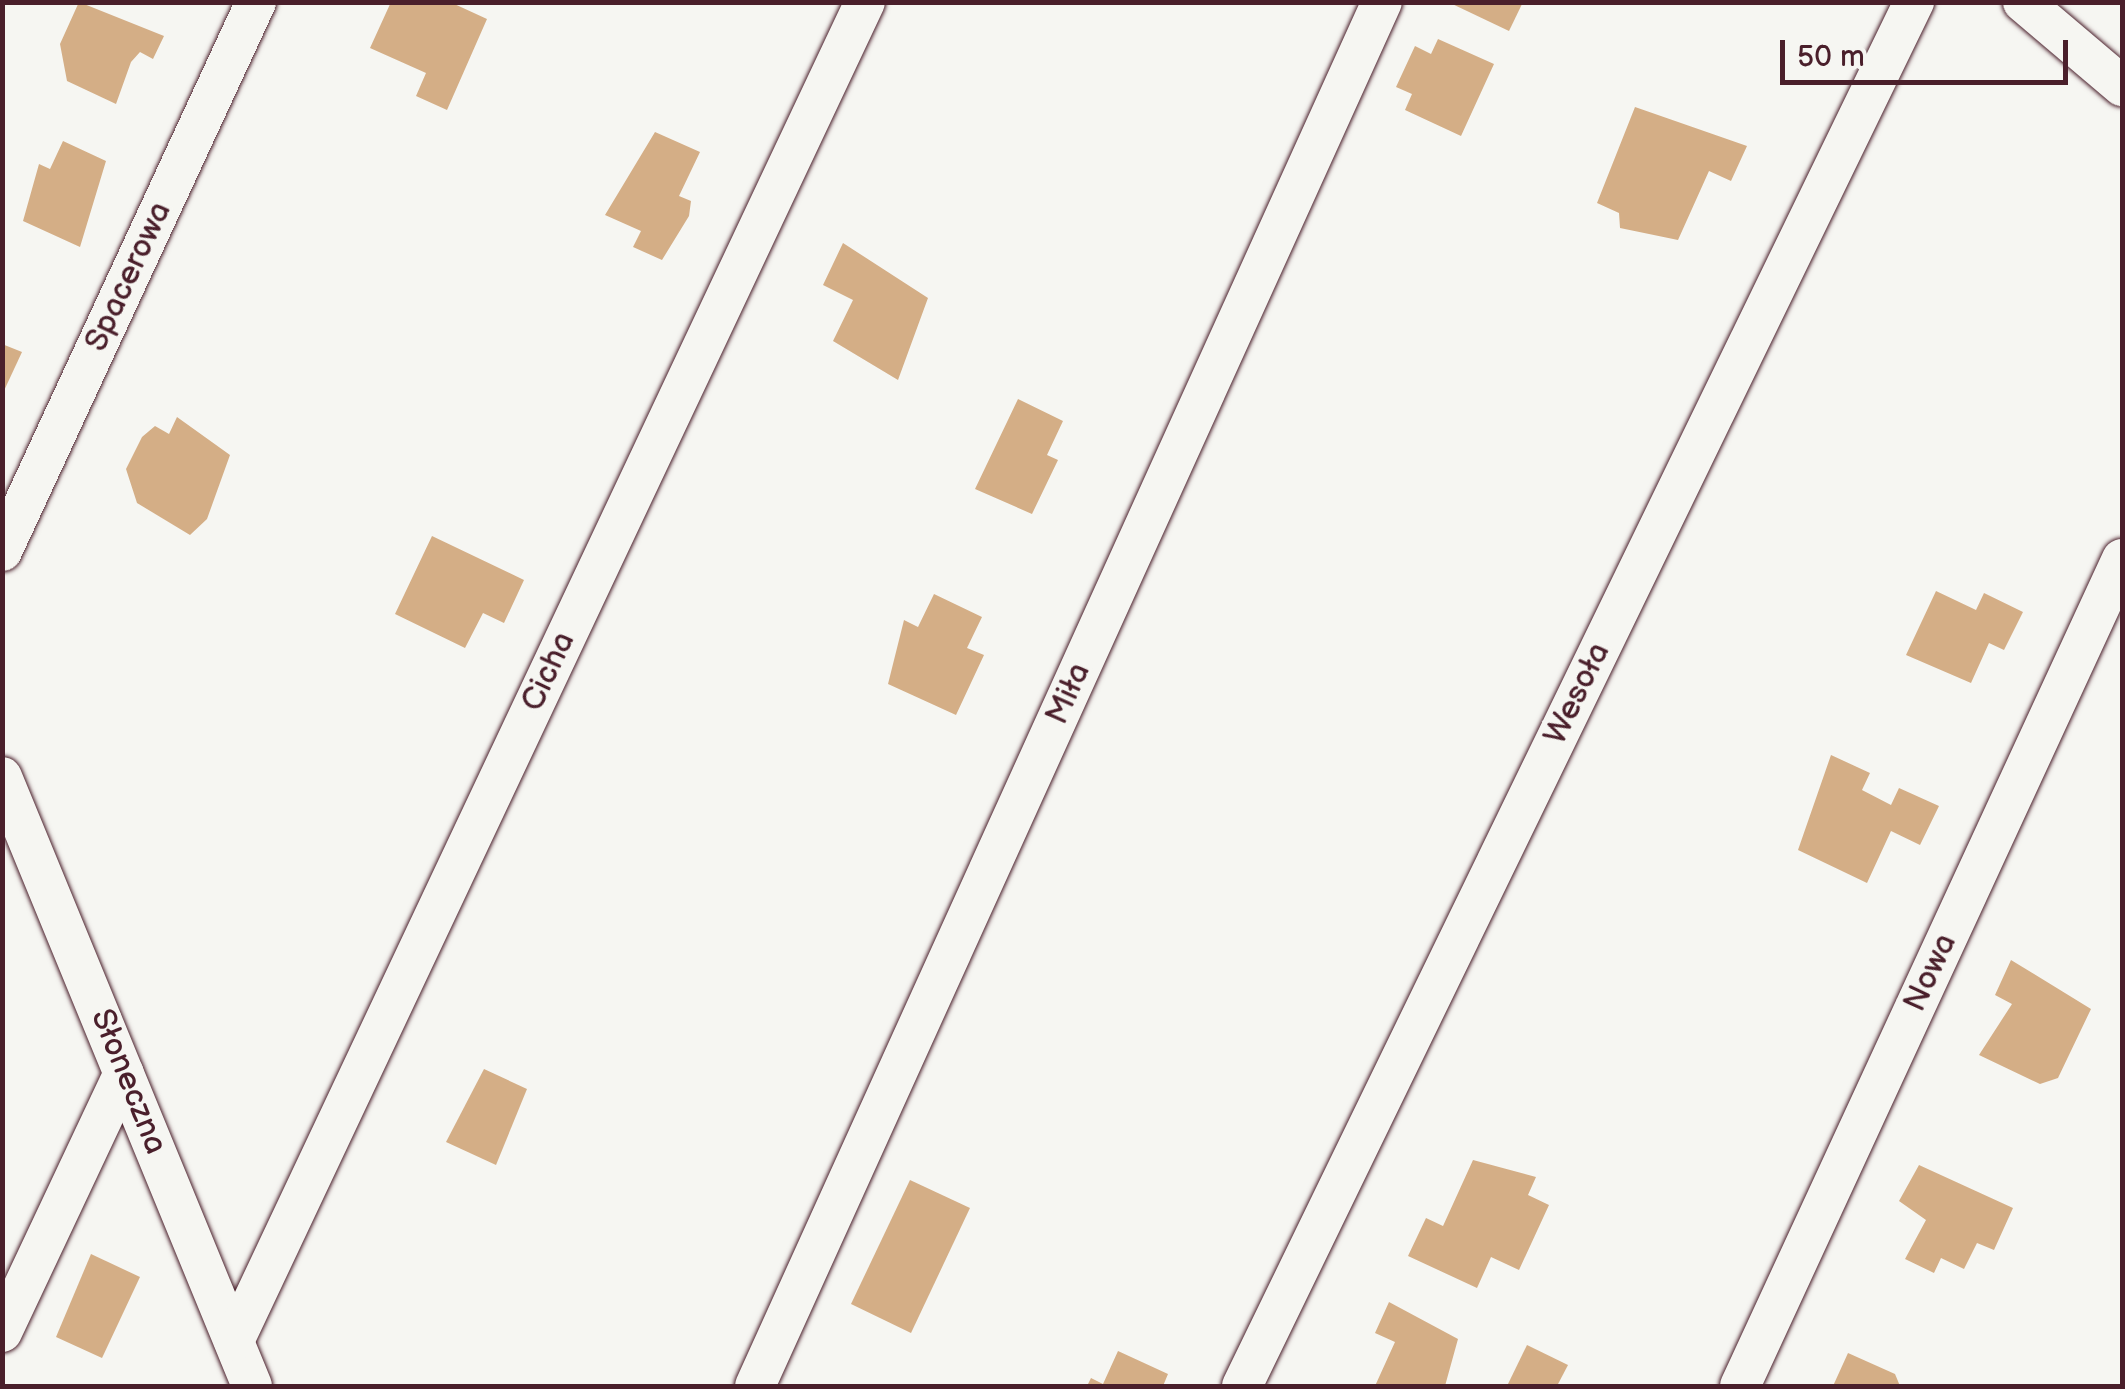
<!DOCTYPE html>
<meta charset="utf-8">
<style>
body{margin:0}
#map{position:relative;width:2125px;height:1389px;overflow:hidden;background:#f6f6f2;font-family:"Balsamiq Sans",sans-serif}
div>[style]{position:absolute}
.building>*{inset:0;background:#d4ae86}
.roads{filter:drop-shadow(0 0 2px #4a1f2b) drop-shadow(0 0 2px #4a1f2b)}
.minor>*{height:40px;margin:-20px;padding:0 20px;transform-origin:20px;border-radius:20px;background:#f6f6f2}
span{translate:-50% -50%;white-space:nowrap;text-align:center;line-height:1.15;-webkit-text-stroke:8px #f6f6f2;paint-order:stroke}
.street-label{font-size:32px;color:#4a1f2b}
.frame{position:absolute;inset:0;border:5px solid #4a1f2b;pointer-events:none}
.scale{position:absolute;left:1780px;top:40px;width:288px;height:45px;box-sizing:border-box;border:5px solid #4a1f2b;border-top:0;padding-left:12px;font-size:30px;line-height:35px;white-space:nowrap;color:#4a1f2b;-webkit-text-stroke:8px #f6f6f2;paint-order:stroke}
</style>
<div id="map">
<div class="building">
<i style="clip-path:polygon(79px 2px,164px 36px,153px 59px,140px 52px,131px 62px,116px 104px,67px 81px,60px 44px)"></i>
<i style="clip-path:polygon(391px 2px,450px 2px,487px 19px,447px 110px,416px 96px,426px 73px,370px 48px)"></i>
<i style="clip-path:polygon(1448px 2px,1523px 2px,1509px 31px)"></i>
<i style="clip-path:polygon(1438px 39px,1494px 64px,1461px 136px,1405px 110px,1412px 94px,1396px 87px,1415px 46px,1431px 54px)"></i>
<i style="clip-path:polygon(1635px 107px,1747px 146px,1731px 181px,1709px 171px,1678px 240px,1620px 228px,1619px 213px,1597px 203px)"></i>
<i style="clip-path:polygon(655px 132px,700px 152px,679px 196px,691px 201px,689px 216px,662px 260px,633px 247px,641px 231px,605px 215px)"></i>
<i style="clip-path:polygon(63px 141px,106px 161px,80px 247px,23px 221px,39px 164px,50px 169px)"></i>
<i style="clip-path:polygon(843px 243px,928px 298px,898px 380px,833px 341px,853px 300px,823px 285px)"></i>
<i style="clip-path:polygon(2px 344px,22px 352px,2px 395px)"></i>
<i style="clip-path:polygon(1018px 399px,1063px 421px,1047px 455px,1058px 460px,1032px 514px,975px 489px)"></i>
<i style="clip-path:polygon(177px 417px,230px 455px,207px 519px,190px 535px,137px 503px,126px 469px,142px 437px,155px 426px,169px 434px)"></i>
<i style="clip-path:polygon(432px 536px,524px 580px,504px 623px,483px 613px,465px 648px,395px 614px)"></i>
<i style="clip-path:polygon(1936px 591px,1976px 610px,1984px 593px,2023px 612px,2004px 650px,1989px 643px,1971px 683px,1906px 655px)"></i>
<i style="clip-path:polygon(934px 594px,982px 617px,967px 648px,984px 655px,956px 715px,888px 684px,904px 620px,918px 627px)"></i>
<i style="clip-path:polygon(1831px 755px,1870px 773px,1862px 790px,1891px 805px,1899px 788px,1939px 806px,1920px 845px,1891px 831px,1867px 883px,1798px 850px)"></i>
<i style="clip-path:polygon(2011px 960px,2091px 1009px,2058px 1078px,2040px 1084px,1979px 1055px,2012px 1004px,1995px 995px)"></i>
<i style="clip-path:polygon(484px 1069px,527px 1089px,496px 1165px,446px 1142px)"></i>
<i style="clip-path:polygon(1473px 1160px,1536px 1177px,1528px 1195px,1549px 1205px,1519px 1270px,1491px 1257px,1477px 1288px,1408px 1256px,1426px 1218px,1443px 1226px)"></i>
<i style="clip-path:polygon(1919px 1165px,2013px 1208px,1994px 1250px,1977px 1243px,1964px 1269px,1941px 1258px,1934px 1273px,1905px 1259px,1926px 1220px,1899px 1201px)"></i>
<i style="clip-path:polygon(910px 1180px,970px 1208px,911px 1333px,851px 1304px)"></i>
<i style="clip-path:polygon(91px 1254px,140px 1277px,102px 1358px,56px 1337px)"></i>
<i style="clip-path:polygon(1389px 1302px,1458px 1339px,1445px 1386px,1375px 1386px,1395px 1342px,1375px 1333px)"></i>
<i style="clip-path:polygon(1527px 1345px,1568px 1365px,1557px 1386px,1507px 1386px)"></i>
<i style="clip-path:polygon(1118px 1351px,1168px 1374px,1163px 1386px,1087px 1386px,1091px 1378px,1103px 1384px)"></i>
<i style="clip-path:polygon(1848px 1353px,1895px 1374px,1900px 1386px,1833px 1386px)"></i>
</div>
<div class="roads">
<div class="minor">
<i style="left:2023px;top:2px;width:130px;rotate:40.3deg"></i>
<i style="left:2px;top:551px;width:605px;rotate:-65.17deg"></i>
<i style="left:2px;top:777px;width:658px;rotate:67.68deg"></i>
<i style="left:2px;top:1332px;width:286px;rotate:-64.8deg"></i>
<i style="left:234px;top:1341px;width:1480px;rotate:-64.77deg"></i>
<i style="left:755px;top:1386px;width:1519px;rotate:-65.63deg"></i>
<i style="left:1242px;top:1386px;width:1539px;rotate:-64.1deg"></i>
<i style="left:1740px;top:1386px;width:911px;rotate:-65.21deg"></i>
</div>
</div>
<div class="street-label">
<span style="left:129px;top:277px;rotate:-65deg">Spacerowa</span>
<span style="left:549px;top:672px;rotate:-65deg">Cicha</span>
<span style="left:1069px;top:694px;rotate:-66deg">Miła</span>
<span style="left:1578px;top:694px;rotate:-64deg">Wesoła</span>
<span style="left:1931px;top:973px;rotate:-65deg">Nowa</span>
<span style="left:128px;top:1082px;rotate:68deg">Słoneczna</span>
</div>
<div class="frame"></div>
<div class="scale">50 m</div>
</div>
